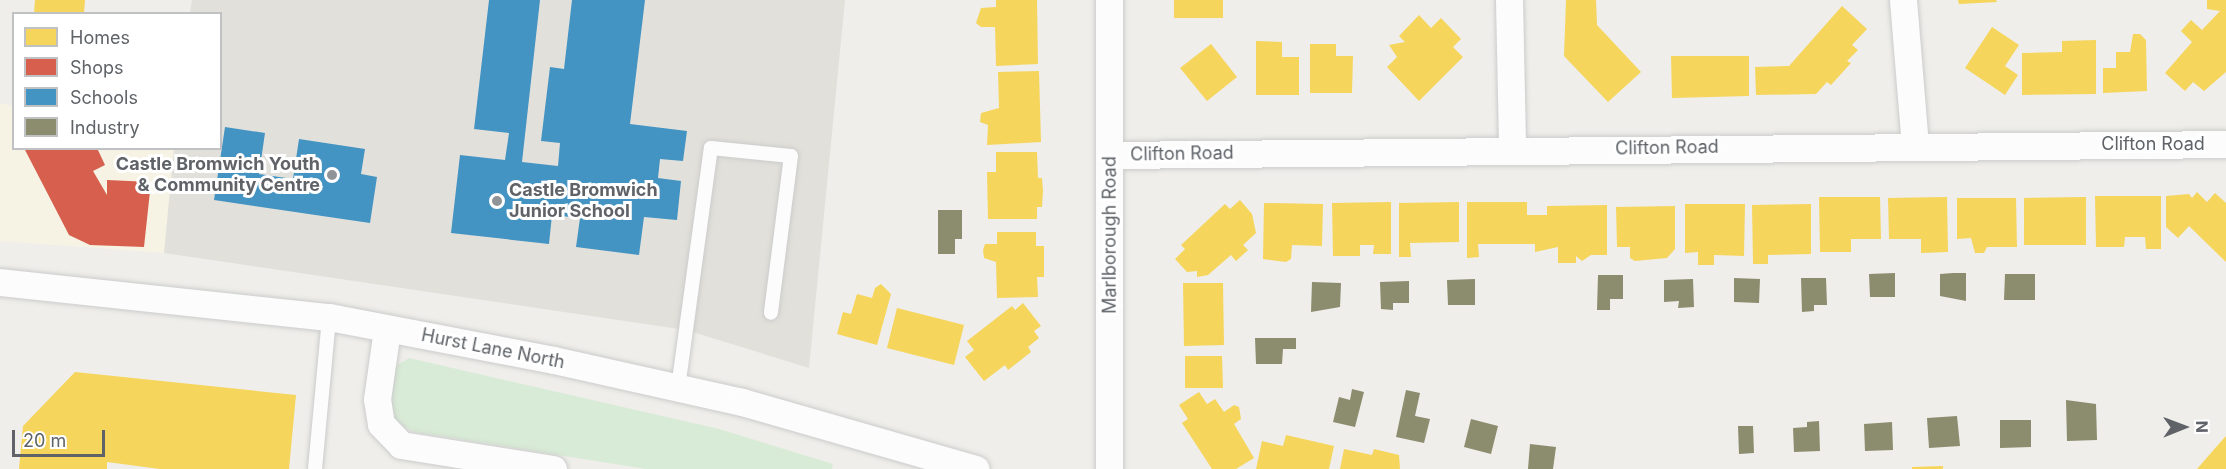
<!DOCTYPE html>
<style>
body{margin:0}
#map{position:relative;width:2226px;height:469px;overflow:hidden;background:#efeeea;font-family:Inter,sans-serif}
div>[style]{position:absolute}
.commercial>*{inset:0;background:#f7f3e4}
.education>*{inset:0;background:#e2e0da}
.green>*{inset:0;background:#d8ebd6}
.homes>*{inset:0;background:#f6d55c}
.shops>*{inset:0;background:#d6604d}
.schools>*{inset:0;background:#4393c3}
.industry>*{inset:0;background:#8c8c6e}
.roads{filter:drop-shadow(0 0 2px #cbcccc) drop-shadow(0 0 2px #cbcccc)}
.lane>*{height:14px;margin:-7px;padding:0 7px;transform-origin:7px;border-radius:7px;background:#fdfcfc}
.street>*{height:27px;margin:-13.5px;padding:0 13.5px;transform-origin:13.5px;border-radius:13.5px;background:#fdfcfc}
.dots>*{width:16px;height:16px;translate:-50% -50%;box-sizing:border-box;border:3px solid #fff;border-radius:50%}
span{translate:-50% -50%;white-space:nowrap;text-align:center;line-height:1.15;-webkit-text-stroke:6px #fff;paint-order:stroke}
.street-label{font-size:18px;color:#5f6368}
.poi-label{font-size:18px;color:#5f6368;font-weight:700}
.right{translate:-100% -50%;text-align:right}
.left{translate:0 -50%;text-align:left}
.legend{position:absolute;left:12px;top:12px;width:210px;height:138px;box-sizing:border-box;background:#fff;border:2px solid #bfc1c3;margin:0;padding:8px 10px;list-style:none;font-size:18px;color:#5f6368}
.legend li{display:flex;align-items:center;gap:12px;height:30px}
.legend b{width:30px;border:2px solid #bfc1c3}
.north{position:absolute;left:2154px;top:397px;width:60px;height:60px;-webkit-text-stroke:4px #fff;paint-order:stroke;rotate:89deg;font-size:16px;font-weight:700;line-height:24px;text-align:center;color:#5f6368}
.north::after{content:'';display:block;margin:auto;width:21px;height:27px;background:#5f6368;clip-path:polygon(50% 0,100% 100%,50% 72%,0 100%)}
.scale{position:absolute;left:12px;top:430px;width:93px;height:27px;box-sizing:border-box;border:3px solid #5f6368;border-top:0;padding-left:8px;font-size:18px;line-height:21px;white-space:nowrap;color:#5f6368;-webkit-text-stroke:4px #fff;paint-order:stroke}
</style>
<div id="map">
<div class="commercial">
<i style="clip-path:polygon(0 103px,13px 106px,14px 148px,174px 149px,164px 253px,0 241px)"></i>
</div>
<div class="education">
<i style="clip-path:polygon(192px 0,845px 0,809px 368px,686px 330px,164px 253px,174px 149px,220px 148px,220px 14px,190px 13px)"></i>
</div>
<div class="green">
<i style="clip-path:polygon(409px 358px,719px 429px,833px 464px,832px 469px,646px 469px,414px 432px,393px 421px,387px 392px,391px 369px)"></i>
</div>
<div class="homes">
<i style="clip-path:polygon(35px 0,85px 0,84px 14px,34px 14px)"></i>
<i style="clip-path:polygon(996px 0,1037px 0,1038px 64px,996px 66px,995px 27px,981px 27px,976px 23px,981px 8px,996px 7px)"></i>
<i style="clip-path:polygon(1174px 0,1223px 0,1223px 18px,1174px 18px)"></i>
<i style="clip-path:polygon(1566px 0,1596px 0,1597px 25px,1641px 72px,1608px 102px,1564px 56px)"></i>
<i style="clip-path:polygon(1958px 0,1996px 0,1997px 2px,1959px 4px)"></i>
<i style="clip-path:polygon(2207px 0,2226px 0,2226px 72px,2204px 91px,2193px 82px,2185px 91px,2165px 73px,2192px 42px,2181px 31px,2191px 20px,2202px 30px,2220px 11px,2207px 9px)"></i>
<i style="clip-path:polygon(1842px 6px,1867px 29px,1852px 45px,1858px 50px,1847px 61px,1851px 63px,1831px 85px,1827px 82px,1816px 94px,1756px 95px,1755px 67px,1789px 66px)"></i>
<i style="clip-path:polygon(1419px 15px,1431px 28px,1441px 18px,1461px 39px,1453px 47px,1463px 57px,1419px 101px,1387px 67px,1397px 57px,1389px 45px,1405px 42px,1399px 36px)"></i>
<i style="clip-path:polygon(1992px 27px,2019px 45px,2005px 66px,2018px 75px,2005px 95px,1965px 68px)"></i>
<i style="clip-path:polygon(2133px 34px,2140px 34px,2146px 40px,2147px 91px,2103px 93px,2103px 68px,2116px 68px,2116px 52px,2130px 52px)"></i>
<i style="clip-path:polygon(2096px 40px,2096px 94px,2022px 95px,2022px 53px,2062px 52px,2062px 41px)"></i>
<i style="clip-path:polygon(1256px 41px,1282px 42px,1282px 57px,1299px 57px,1299px 95px,1256px 95px)"></i>
<i style="clip-path:polygon(1211px 44px,1237px 77px,1207px 101px,1180px 68px)"></i>
<i style="clip-path:polygon(1310px 44px,1336px 44px,1336px 56px,1353px 56px,1352px 93px,1310px 93px)"></i>
<i style="clip-path:polygon(1671px 56px,1749px 56px,1749px 96px,1672px 98px)"></i>
<i style="clip-path:polygon(1039px 71px,1041px 142px,987px 145px,988px 125px,980px 122px,981px 113px,999px 108px,998px 72px)"></i>
<i style="clip-path:polygon(996px 152px,1037px 152px,1038px 178px,1042px 178px,1043px 191px,1042px 207px,1037px 207px,1037px 219px,988px 219px,987px 172px,996px 172px)"></i>
<i style="clip-path:polygon(2197px 192px,2207px 202px,2215px 193px,2226px 203px,2226px 262px,2189px 226px,2178px 238px,2166px 227px,2166px 196px,2189px 194px,2192px 198px)"></i>
<i style="clip-path:polygon(2095px 196px,2161px 196px,2161px 249px,2146px 249px,2145px 237px,2125px 237px,2124px 247px,2096px 247px)"></i>
<i style="clip-path:polygon(1819px 197px,1880px 197px,1881px 239px,1851px 239px,1851px 252px,1820px 252px)"></i>
<i style="clip-path:polygon(1947px 197px,1948px 252px,1921px 253px,1921px 239px,1889px 239px,1888px 198px)"></i>
<i style="clip-path:polygon(2086px 197px,2086px 245px,2024px 245px,2024px 198px)"></i>
<i style="clip-path:polygon(1957px 198px,2016px 198px,2017px 247px,1987px 247px,1984px 253px,1975px 253px,1971px 238px,1957px 239px)"></i>
<i style="clip-path:polygon(1240px 200px,1252px 214px,1256px 233px,1243px 245px,1248px 250px,1236px 261px,1231px 255px,1208px 275px,1197px 277px,1197px 271px,1187px 272px,1175px 259px,1185px 249px,1181px 245px,1225px 204px,1230px 209px)"></i>
<i style="clip-path:polygon(1391px 202px,1391px 254px,1373px 254px,1374px 245px,1360px 245px,1360px 256px,1333px 256px,1332px 203px)"></i>
<i style="clip-path:polygon(1459px 202px,1459px 242px,1410px 243px,1411px 257px,1399px 257px,1399px 203px)"></i>
<i style="clip-path:polygon(1467px 202px,1527px 202px,1527px 215px,1547px 215px,1547px 206px,1607px 205px,1607px 255px,1591px 255px,1582px 261px,1576px 256px,1576px 263px,1558px 263px,1558px 247px,1535px 252px,1535px 244px,1478px 244px,1479px 257px,1467px 258px)"></i>
<i style="clip-path:polygon(1264px 203px,1323px 204px,1322px 246px,1292px 245px,1291px 259px,1286px 262px,1263px 259px)"></i>
<i style="clip-path:polygon(1685px 204px,1745px 204px,1744px 256px,1714px 255px,1714px 265px,1698px 265px,1698px 252px,1685px 253px)"></i>
<i style="clip-path:polygon(1811px 204px,1811px 254px,1768px 255px,1768px 264px,1753px 264px,1752px 205px)"></i>
<i style="clip-path:polygon(1675px 206px,1675px 249px,1667px 258px,1635px 261px,1630px 258px,1630px 247px,1617px 247px,1616px 207px)"></i>
<i style="clip-path:polygon(997px 232px,1036px 232px,1036px 246px,1044px 246px,1044px 277px,1037px 277px,1038px 297px,997px 298px,996px 262px,984px 258px,983px 250px,985px 244px,997px 244px)"></i>
<i style="clip-path:polygon(1183px 283px,1223px 283px,1224px 345px,1184px 346px)"></i>
<i style="clip-path:polygon(881px 284px,891px 294px,877px 345px,837px 334px,843px 312px,851px 314px,857px 294px,872px 298px,875px 288px)"></i>
<i style="clip-path:polygon(1023px 303px,1041px 326px,1034px 331px,1039px 338px,1028px 347px,1031px 352px,1008px 370px,1005px 365px,984px 381px,965px 357px,974px 350px,967px 341px,1012px 306px,1015px 310px)"></i>
<i style="clip-path:polygon(897px 308px,964px 325px,954px 365px,887px 348px)"></i>
<i style="clip-path:polygon(1185px 356px,1222px 356px,1223px 388px,1185px 388px)"></i>
<i style="clip-path:polygon(75px 372px,296px 395px,289px 469px,160px 469px,107px 462px,107px 469px,19px 469px,23px 426px)"></i>
<i style="clip-path:polygon(1199px 392px,1207px 404px,1215px 399px,1224px 412px,1234px 405px,1239px 407px,1241px 419px,1234px 424px,1254px 458px,1236px 469px,1212px 469px,1182px 423px,1188px 419px,1179px 405px)"></i>
<i style="clip-path:polygon(1286px 435px,1334px 446px,1329px 469px,1256px 469px,1262px 441px,1283px 446px)"></i>
<i style="clip-path:polygon(2226px 436px,2226px 469px,2197px 469px,2217px 446px)"></i>
<i style="clip-path:polygon(1344px 449px,1372px 455px,1374px 449px,1399px 455px,1400px 469px,1340px 469px)"></i>
<i style="clip-path:polygon(1943px 466px,1943px 469px,1912px 469px,1912px 467px)"></i>
</div>
<div class="shops">
<i style="clip-path:polygon(24px 148px,97px 148px,105px 165px,93px 171px,107px 195px,107px 180px,151px 182px,144px 247px,90px 245px,69px 235px)"></i>
</div>
<div class="schools">
<i style="clip-path:polygon(489px 0,540px 0,522px 162px,558px 166px,560px 143px,541px 141px,550px 67px,564px 69px,572px 0,645px 0,630px 124px,687px 131px,683px 161px,660px 159px,658px 178px,681px 181px,677px 220px,644px 217px,639px 255px,576px 247px,580px 218px,552px 215px,549px 244px,451px 233px,460px 155px,505px 160px,509px 133px,474px 129px)"></i>
<i style="clip-path:polygon(225px 127px,265px 133px,259px 174px,293px 179px,299px 139px,365px 149px,361px 174px,377px 177px,370px 223px,214px 200px)"></i>
</div>
<div class="industry">
<i style="clip-path:polygon(938px 210px,962px 210px,962px 239px,955px 239px,955px 254px,938px 254px)"></i>
<i style="clip-path:polygon(1895px 273px,1895px 297px,1870px 297px,1869px 274px)"></i>
<i style="clip-path:polygon(1953px 273px,1966px 273px,1966px 301px,1940px 296px,1940px 274px)"></i>
<i style="clip-path:polygon(2005px 274px,2035px 274px,2035px 300px,2004px 300px)"></i>
<i style="clip-path:polygon(1598px 275px,1623px 275px,1623px 299px,1610px 299px,1610px 310px,1597px 310px)"></i>
<i style="clip-path:polygon(1734px 278px,1760px 279px,1759px 303px,1734px 302px)"></i>
<i style="clip-path:polygon(1801px 278px,1826px 278px,1827px 305px,1814px 305px,1814px 311px,1802px 312px)"></i>
<i style="clip-path:polygon(1475px 279px,1475px 305px,1448px 305px,1447px 280px)"></i>
<i style="clip-path:polygon(1693px 279px,1694px 307px,1678px 308px,1679px 301px,1664px 302px,1664px 280px)"></i>
<i style="clip-path:polygon(1409px 281px,1409px 303px,1393px 303px,1393px 310px,1381px 309px,1380px 282px)"></i>
<i style="clip-path:polygon(1312px 282px,1341px 283px,1340px 307px,1311px 312px)"></i>
<i style="clip-path:polygon(1255px 338px,1296px 338px,1296px 349px,1283px 349px,1282px 364px,1256px 364px)"></i>
<i style="clip-path:polygon(1352px 389px,1364px 392px,1355px 427px,1333px 422px,1339px 397px,1350px 400px)"></i>
<i style="clip-path:polygon(1406px 390px,1420px 393px,1415px 416px,1430px 419px,1424px 443px,1396px 437px)"></i>
<i style="clip-path:polygon(2066px 400px,2096px 404px,2097px 440px,2067px 441px)"></i>
<i style="clip-path:polygon(1957px 416px,1960px 446px,1929px 448px,1927px 418px)"></i>
<i style="clip-path:polygon(1471px 419px,1498px 426px,1491px 454px,1464px 447px)"></i>
<i style="clip-path:polygon(2000px 420px,2031px 420px,2031px 447px,2000px 448px)"></i>
<i style="clip-path:polygon(1819px 421px,1820px 451px,1794px 452px,1793px 428px,1807px 427px,1807px 422px)"></i>
<i style="clip-path:polygon(1892px 422px,1893px 450px,1865px 451px,1864px 424px)"></i>
<i style="clip-path:polygon(1738px 426px,1753px 426px,1754px 453px,1739px 454px)"></i>
<i style="clip-path:polygon(1530px 444px,1556px 447px,1553px 469px,1528px 469px)"></i>
</div>
<div class="roads">
<div class="lane">
<i style="left:678px;top:388px;width:242px;rotate:-82.2deg"></i>
<i style="left:711px;top:148px;width:80px;rotate:5.7deg"></i>
<i style="left:791px;top:156px;width:158px;rotate:97.3deg"></i>
<i style="left:315px;top:469px;width:153px;rotate:-84.7deg"></i>
</div>
<div class="street">
<i style="left:1509px;top:0;width:149px;rotate:88.8deg"></i>
<i style="left:1903px;top:0;width:145px;rotate:85.3deg"></i>
<i style="left:1109px;top:155px;width:1117px;rotate:-0.56deg"></i>
<i style="left:0;top:282px;width:331px;rotate:6.1deg"></i>
<i style="left:329px;top:317px;width:229px;rotate:10.8deg"></i>
<i style="left:554px;top:360px;width:193px;rotate:12.6deg"></i>
<i style="left:742px;top:402px;width:243px;rotate:16deg"></i>
<i style="left:387px;top:329px;width:71px;rotate:98.1deg"></i>
<i style="left:377px;top:399px;width:25px;rotate:81deg"></i>
<i style="left:381px;top:424px;width:29px;rotate:46deg"></i>
<i style="left:401px;top:445px;width:154px;rotate:9deg"></i>
<i style="left:1109px;top:469px;width:469px;rotate:-90deg"></i>
</div>
</div>
<div class="dots">
<i style="left:332px;top:175px;background:#919496"></i>
<i style="left:497px;top:201px;background:#919496"></i>
</div>
<div class="street-label">
<span style="left:2153px;top:144px">Clifton Road</span>
<span style="left:1667px;top:148px;rotate:-1deg">Clifton Road</span>
<span style="left:1182px;top:154px;rotate:-1deg">Clifton Road</span>
<span style="left:1110px;top:235px;rotate:-90deg">Marlborough Road</span>
<span style="left:493px;top:349px;rotate:11deg">Hurst Lane North</span>
</div>
<div class="poi-label">
<span class="right" style="left:320px;top:175px">Castle Bromwich Youth<br>&amp; Community Centre</span>
<span class="left" style="left:509px;top:201px">Castle Bromwich<br>Junior School</span>
</div>
<ul class="legend">
<li><b style="height:16px;background:#f6d55c"></b>Homes</li>
<li><b style="height:16px;background:#d6604d"></b>Shops</li>
<li><b style="height:16px;background:#4393c3"></b>Schools</li>
<li><b style="height:16px;background:#8c8c6e"></b>Industry</li>
</ul>
<div class="north">N</div>
<div class="scale">20 m</div>
</div>
